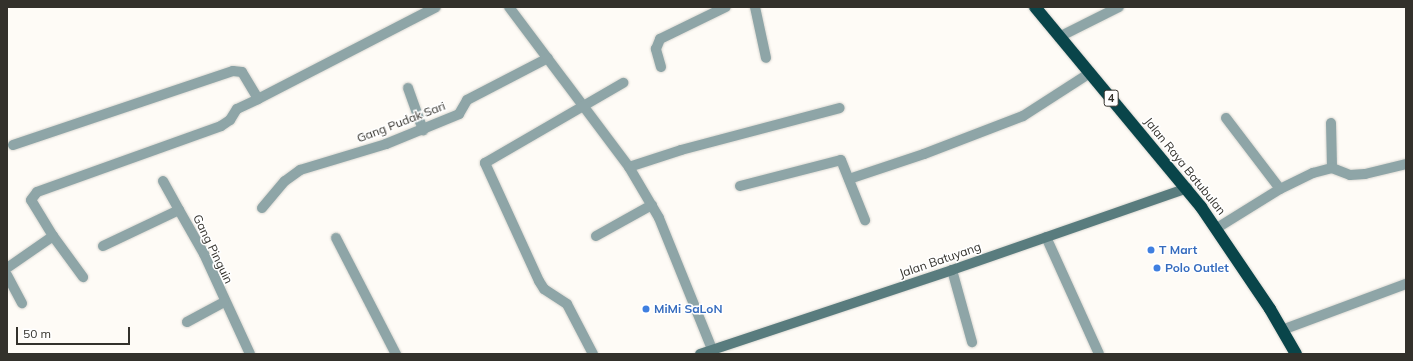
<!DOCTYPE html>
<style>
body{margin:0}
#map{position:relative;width:1413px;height:361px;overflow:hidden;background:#fefbf6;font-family:Mulish,sans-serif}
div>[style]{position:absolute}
.roads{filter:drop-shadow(0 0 1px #d9d7d1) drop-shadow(0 0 1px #d9d7d1)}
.street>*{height:10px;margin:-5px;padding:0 5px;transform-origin:5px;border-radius:5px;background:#8ea5a7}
.secondary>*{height:10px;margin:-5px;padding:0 5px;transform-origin:5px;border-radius:5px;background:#597c7e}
.highway>*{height:12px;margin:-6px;padding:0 6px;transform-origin:6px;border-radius:6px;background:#09454a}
.dots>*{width:11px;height:11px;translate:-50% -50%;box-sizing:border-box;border:2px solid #fff;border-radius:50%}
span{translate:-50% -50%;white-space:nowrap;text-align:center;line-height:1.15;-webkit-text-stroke:3px #fff;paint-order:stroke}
.shield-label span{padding:1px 3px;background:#fff;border:1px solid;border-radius:3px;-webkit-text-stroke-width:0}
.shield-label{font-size:11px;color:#33312b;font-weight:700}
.street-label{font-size:12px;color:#33312b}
.shop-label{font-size:12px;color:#366cbe;font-weight:700}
.left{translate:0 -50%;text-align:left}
.frame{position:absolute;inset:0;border:8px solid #33312b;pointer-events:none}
.scale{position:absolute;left:16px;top:327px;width:114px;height:18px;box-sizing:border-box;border:2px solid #33312b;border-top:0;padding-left:5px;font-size:12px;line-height:14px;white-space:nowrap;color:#33312b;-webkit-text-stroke:3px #fff;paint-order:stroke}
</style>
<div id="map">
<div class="roads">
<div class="street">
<i style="left:509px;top:7px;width:200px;rotate:53.1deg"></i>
<i style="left:629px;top:167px;width:59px;rotate:59.5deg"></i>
<i style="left:659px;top:218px;width:141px;rotate:68deg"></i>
<i style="left:755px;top:7px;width:52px;rotate:77.8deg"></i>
<i style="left:1059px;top:37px;width:67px;rotate:-26.6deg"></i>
<i style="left:661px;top:67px;width:19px;rotate:-106deg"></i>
<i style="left:656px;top:49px;width:11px;rotate:-68deg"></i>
<i style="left:660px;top:39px;width:73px;rotate:-25.9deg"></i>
<i style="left:408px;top:88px;width:45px;rotate:70.3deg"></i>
<i style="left:1226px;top:118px;width:89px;rotate:52.7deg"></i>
<i style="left:1331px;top:123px;width:45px;rotate:88.7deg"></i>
<i style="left:13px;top:145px;width:232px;rotate:-18.6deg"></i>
<i style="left:233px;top:71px;width:9px;rotate:6deg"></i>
<i style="left:242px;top:72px;width:31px;rotate:59deg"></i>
<i style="left:258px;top:99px;width:200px;rotate:-27.3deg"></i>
<i style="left:629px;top:167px;width:55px;rotate:-18.1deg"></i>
<i style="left:681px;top:150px;width:164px;rotate:-14.8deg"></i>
<i style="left:849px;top:179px;width:79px;rotate:-18.4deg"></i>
<i style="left:924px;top:154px;width:106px;rotate:-21deg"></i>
<i style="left:1023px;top:116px;width:80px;rotate:-32.7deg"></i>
<i style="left:163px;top:181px;width:33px;rotate:61deg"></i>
<i style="left:740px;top:186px;width:104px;rotate:-14.4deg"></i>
<i style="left:841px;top:160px;width:65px;rotate:68.2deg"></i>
<i style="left:262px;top:208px;width:35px;rotate:-50deg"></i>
<i style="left:285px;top:181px;width:19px;rotate:-36deg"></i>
<i style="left:300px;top:170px;width:90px;rotate:-16.8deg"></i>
<i style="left:386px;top:144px;width:79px;rotate:-22.3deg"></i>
<i style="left:459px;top:114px;width:16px;rotate:-60deg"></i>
<i style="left:467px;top:100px;width:91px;rotate:-27.4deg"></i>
<i style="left:1217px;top:228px;width:74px;rotate:-31.8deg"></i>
<i style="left:1280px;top:189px;width:37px;rotate:-26deg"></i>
<i style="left:1313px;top:173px;width:20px;rotate:-15deg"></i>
<i style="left:1332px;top:168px;width:19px;rotate:21deg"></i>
<i style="left:1350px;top:175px;width:15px;rotate:-4deg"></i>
<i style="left:1365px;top:174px;width:42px;rotate:-13.7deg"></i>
<i style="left:53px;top:236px;width:51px;rotate:53.8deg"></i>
<i style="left:596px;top:236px;width:64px;rotate:-29deg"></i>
<i style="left:1046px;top:237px;width:128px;rotate:65.6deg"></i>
<i style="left:336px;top:238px;width:131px;rotate:62.7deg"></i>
<i style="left:103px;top:246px;width:84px;rotate:-25.3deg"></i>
<i style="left:179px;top:210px;width:51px;rotate:60.4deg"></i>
<i style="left:204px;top:254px;width:110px;rotate:65.3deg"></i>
<i style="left:7px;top:268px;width:56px;rotate:-34.8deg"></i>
<i style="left:53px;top:236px;width:42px;rotate:-121.4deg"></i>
<i style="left:31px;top:200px;width:10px;rotate:-53deg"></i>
<i style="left:37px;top:192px;width:195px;rotate:-19.7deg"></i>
<i style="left:221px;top:126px;width:11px;rotate:-34deg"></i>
<i style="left:230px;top:120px;width:13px;rotate:-58deg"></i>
<i style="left:237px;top:109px;width:23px;rotate:-25deg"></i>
<i style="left:952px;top:270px;width:75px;rotate:74.5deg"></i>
<i style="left:7px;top:275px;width:32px;rotate:62deg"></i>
<i style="left:187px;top:322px;width:42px;rotate:-28.4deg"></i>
<i style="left:1282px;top:330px;width:132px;rotate:-20.4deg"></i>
<i style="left:593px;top:354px;width:56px;rotate:-117.5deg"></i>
<i style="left:567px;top:304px;width:27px;rotate:-147deg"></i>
<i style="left:544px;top:289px;width:9px;rotate:-122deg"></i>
<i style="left:539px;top:281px;width:130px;rotate:-114.6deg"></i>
<i style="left:485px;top:163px;width:160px;rotate:-30.1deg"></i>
</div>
<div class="secondary">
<i style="left:700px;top:354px;width:266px;rotate:-18.4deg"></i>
<i style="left:952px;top:270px;width:249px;rotate:-19.2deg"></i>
</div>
<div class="highway">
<i style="left:1035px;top:7px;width:260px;rotate:50.3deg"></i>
<i style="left:1201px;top:207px;width:123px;rotate:55.9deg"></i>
<i style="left:1270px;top:309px;width:52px;rotate:60deg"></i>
</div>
</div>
<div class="dots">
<i style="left:1151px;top:250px;background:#3f7fe0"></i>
<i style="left:1157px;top:268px;background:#3f7fe0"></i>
<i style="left:646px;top:309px;background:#3f7fe0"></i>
</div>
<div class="shield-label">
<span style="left:1111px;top:98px">4</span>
</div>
<div class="street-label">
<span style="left:401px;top:122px;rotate:-21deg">Gang Pudak Sari</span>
<span style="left:1185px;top:166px;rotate:51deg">Jalan Raya Batubulan</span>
<span style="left:213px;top:249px;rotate:64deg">Gang Pinguin</span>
<span style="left:940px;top:260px;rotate:-19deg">Jalan Batuyang</span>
</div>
<div class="shop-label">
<span class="left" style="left:1159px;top:250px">T Mart</span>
<span class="left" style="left:1165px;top:268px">Polo Outlet</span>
<span class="left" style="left:654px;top:309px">MiMi SaLoN</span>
</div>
<div class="frame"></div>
<div class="scale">50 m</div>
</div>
